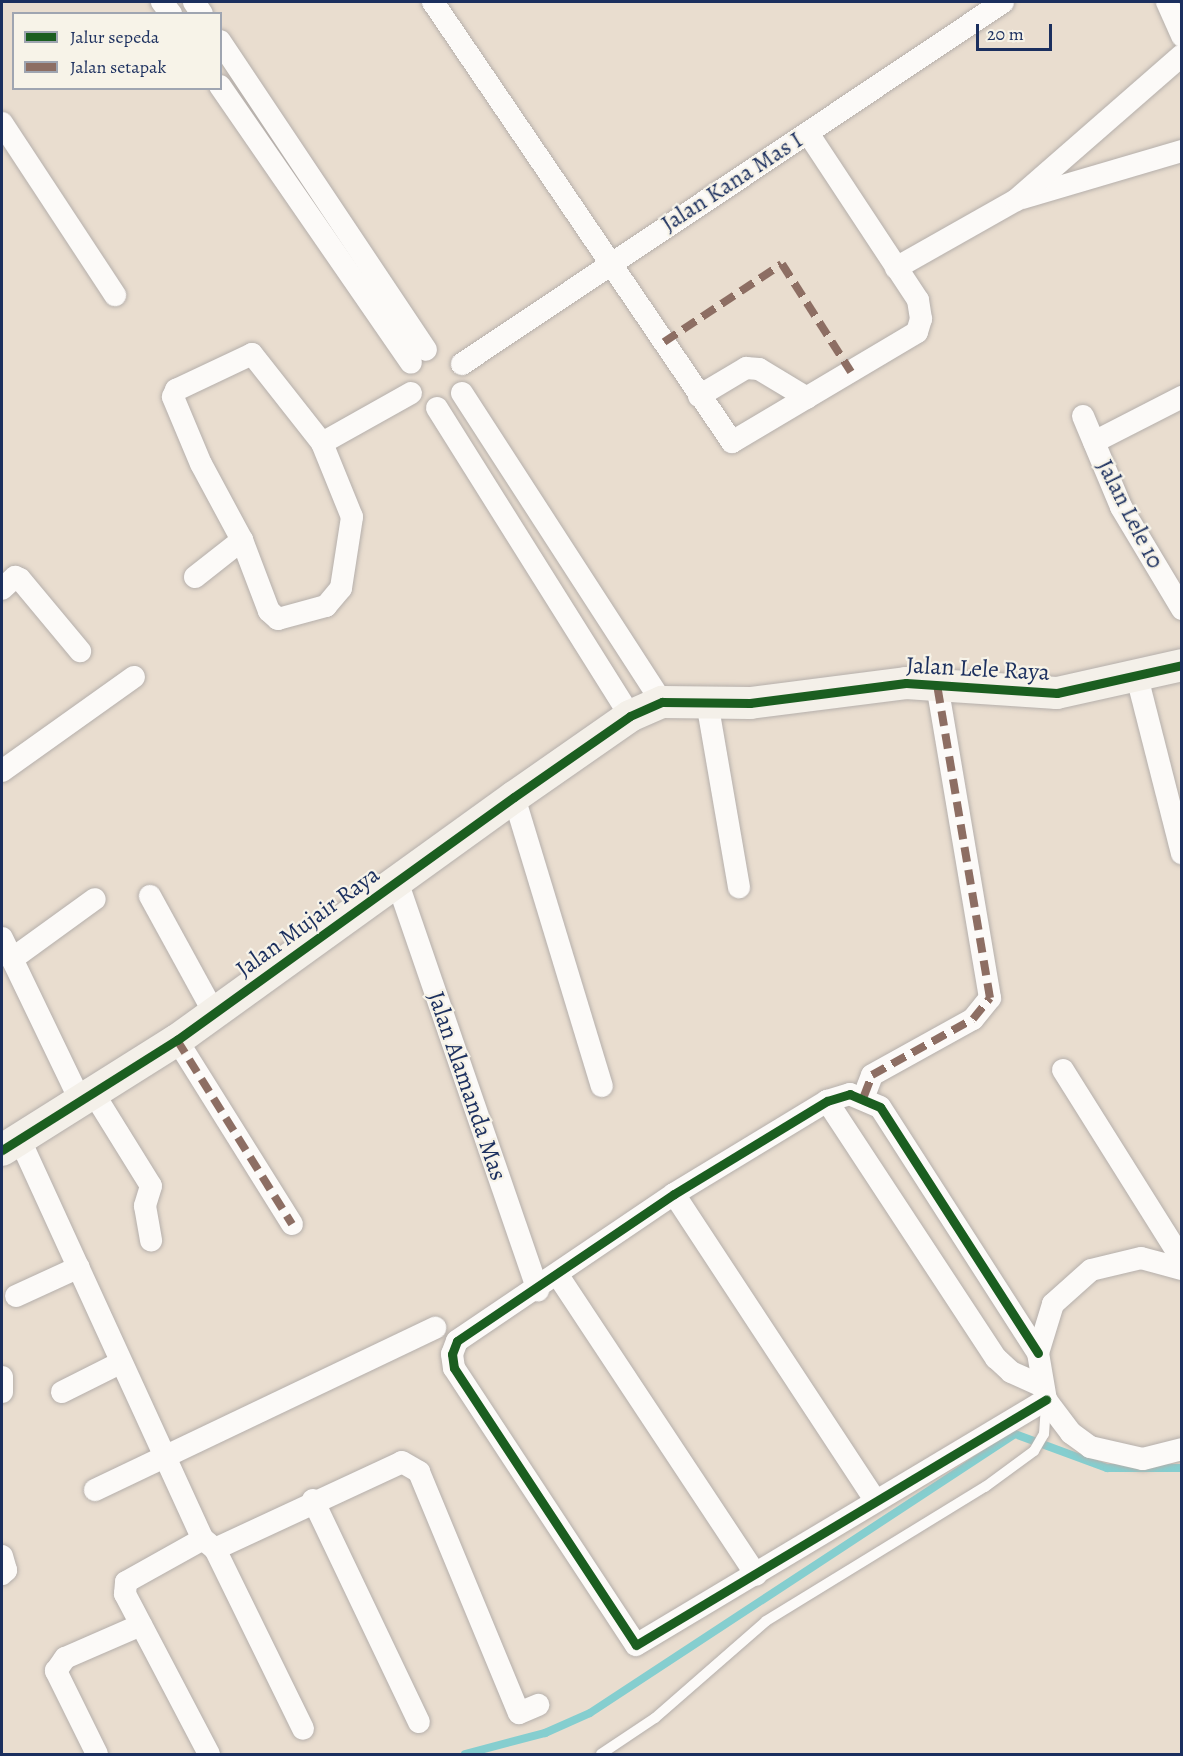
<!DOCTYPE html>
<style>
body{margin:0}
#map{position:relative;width:1183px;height:1756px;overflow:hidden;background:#e9ddcf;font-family:Alegreya,serif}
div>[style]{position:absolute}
.stream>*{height:8px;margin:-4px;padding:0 4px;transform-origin:4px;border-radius:4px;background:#85cecf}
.roads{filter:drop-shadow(0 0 2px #b5afab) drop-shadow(0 0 2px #b5afab)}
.lane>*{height:10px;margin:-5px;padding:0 5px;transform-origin:5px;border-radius:5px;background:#fcfaf8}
.street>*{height:22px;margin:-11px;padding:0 11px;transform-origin:11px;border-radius:11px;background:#fcfaf8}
.secondary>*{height:32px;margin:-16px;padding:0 16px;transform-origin:16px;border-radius:16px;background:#f4f0e9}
.quiet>*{height:8px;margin-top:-4px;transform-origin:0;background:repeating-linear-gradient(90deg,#8d6e63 0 15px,transparent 0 23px)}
.cycleway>*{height:9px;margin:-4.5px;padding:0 4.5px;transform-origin:4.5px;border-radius:4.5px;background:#1b5e20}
span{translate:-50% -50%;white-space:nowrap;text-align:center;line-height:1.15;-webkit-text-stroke:4.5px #f7f3e8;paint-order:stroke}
.street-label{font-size:24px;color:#1b2f5e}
.frame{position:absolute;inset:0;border:3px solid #1b2f5e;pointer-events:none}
.legend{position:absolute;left:12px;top:12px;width:210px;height:78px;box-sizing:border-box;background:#f7f3e8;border:2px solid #9fa5b1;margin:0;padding:8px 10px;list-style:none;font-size:18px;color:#1b2f5e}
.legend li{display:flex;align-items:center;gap:12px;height:30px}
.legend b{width:30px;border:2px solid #9fa5b1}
.scale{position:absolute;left:976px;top:24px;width:76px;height:27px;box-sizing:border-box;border:3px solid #1b2f5e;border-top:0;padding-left:8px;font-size:18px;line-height:21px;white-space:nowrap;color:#1b2f5e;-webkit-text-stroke:4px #f7f3e8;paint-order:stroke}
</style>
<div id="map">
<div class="stream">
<i style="left:465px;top:1754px;width:83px;rotate:-14.7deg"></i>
<i style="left:545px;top:1733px;width:49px;rotate:-24deg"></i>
<i style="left:590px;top:1713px;width:508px;rotate:-33.28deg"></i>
<i style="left:1015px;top:1434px;width:98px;rotate:20.3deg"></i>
<i style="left:1107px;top:1468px;width:75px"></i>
</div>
<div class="roads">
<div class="lane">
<i style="left:601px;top:1754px;width:65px;rotate:-33.7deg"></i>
<i style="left:655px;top:1718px;width:147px;rotate:-41.1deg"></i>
<i style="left:766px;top:1621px;width:257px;rotate:-31.5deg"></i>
<i style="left:985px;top:1487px;width:61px;rotate:-36.3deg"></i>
<i style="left:1034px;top:1451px;width:20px;rotate:-60deg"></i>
<i style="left:1044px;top:1434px;width:29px;rotate:-86deg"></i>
</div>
<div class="street">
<i style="left:162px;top:2px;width:15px;rotate:53deg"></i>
<i style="left:194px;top:2px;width:14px;rotate:56deg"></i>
<i style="left:433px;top:2px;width:532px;rotate:55.8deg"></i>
<i style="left:732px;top:442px;width:215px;rotate:-30.7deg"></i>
<i style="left:917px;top:332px;width:14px;rotate:-73deg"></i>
<i style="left:921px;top:319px;width:19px;rotate:-99deg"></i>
<i style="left:918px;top:300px;width:200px;rotate:-123.4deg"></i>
<i style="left:1167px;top:2px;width:37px;rotate:66deg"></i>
<i style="left:220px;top:41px;width:371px;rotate:56.3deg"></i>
<i style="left:220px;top:86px;width:336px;rotate:55.4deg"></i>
<i style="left:2px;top:123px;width:206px;rotate:56.7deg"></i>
<i style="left:1022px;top:198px;width:167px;rotate:-16.4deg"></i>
<i style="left:896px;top:268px;width:138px;rotate:-29.5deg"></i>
<i style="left:1016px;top:200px;width:220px;rotate:-41.1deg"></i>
<i style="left:462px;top:364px;width:651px;rotate:-33.79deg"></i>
<i style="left:462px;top:393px;width:368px;rotate:57.1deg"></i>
<i style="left:699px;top:396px;width:55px;rotate:-30.8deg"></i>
<i style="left:746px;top:368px;width:13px;rotate:4deg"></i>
<i style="left:759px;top:369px;width:56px;rotate:31.1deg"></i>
<i style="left:437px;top:408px;width:363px;rotate:57.9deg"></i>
<i style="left:1083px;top:416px;width:99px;rotate:67.3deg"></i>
<i style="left:1121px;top:507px;width:119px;rotate:59.1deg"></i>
<i style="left:1094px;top:442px;width:99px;rotate:-27.1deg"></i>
<i style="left:242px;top:540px;width:76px;rotate:69.2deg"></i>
<i style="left:269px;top:611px;width:12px;rotate:42deg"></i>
<i style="left:278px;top:619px;width:50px;rotate:-15.2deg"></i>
<i style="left:326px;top:606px;width:23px;rotate:-50deg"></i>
<i style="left:341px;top:588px;width:72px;rotate:-81.2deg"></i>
<i style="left:352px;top:517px;width:80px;rotate:-112.1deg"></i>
<i style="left:195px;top:577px;width:60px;rotate:-38.2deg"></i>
<i style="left:242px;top:540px;width:86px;rotate:-118.3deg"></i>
<i style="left:201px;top:464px;width:73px;rotate:-112.7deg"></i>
<i style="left:173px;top:397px;width:8px;rotate:-67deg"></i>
<i style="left:176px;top:390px;width:84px;rotate:-25.3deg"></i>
<i style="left:252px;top:354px;width:113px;rotate:51.8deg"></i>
<i style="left:322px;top:443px;width:102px;rotate:-29.3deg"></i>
<i style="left:2px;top:589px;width:18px;rotate:-43deg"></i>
<i style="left:15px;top:577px;width:5px;rotate:22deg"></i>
<i style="left:20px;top:579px;width:94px;rotate:50.2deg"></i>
<i style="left:1137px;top:677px;width:182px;rotate:75.7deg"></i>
<i style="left:707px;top:702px;width:188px;rotate:80.2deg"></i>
<i style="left:2px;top:771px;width:162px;rotate:-35.5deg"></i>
<i style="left:514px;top:797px;width:302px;rotate:73.1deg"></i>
<i style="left:397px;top:881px;width:433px;rotate:71deg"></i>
<i style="left:150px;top:896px;width:133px;rotate:61.3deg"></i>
<i style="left:2px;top:938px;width:182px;rotate:64.3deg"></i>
<i style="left:12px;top:959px;width:102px;rotate:-35.9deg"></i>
<i style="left:177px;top:1040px;width:217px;rotate:58deg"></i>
<i style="left:1063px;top:1070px;width:224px;rotate:57.9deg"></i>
<i style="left:94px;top:1094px;width:108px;rotate:58.2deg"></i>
<i style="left:151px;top:1186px;width:21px;rotate:107deg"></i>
<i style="left:145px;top:1206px;width:35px;rotate:80deg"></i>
<i style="left:864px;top:1096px;width:22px;rotate:-69deg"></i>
<i style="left:872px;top:1075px;width:115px;rotate:-29deg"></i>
<i style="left:973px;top:1019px;width:27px;rotate:-51deg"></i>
<i style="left:990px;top:998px;width:318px;rotate:-99.6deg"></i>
<i style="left:827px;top:1101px;width:308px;rotate:56.7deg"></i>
<i style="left:996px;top:1358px;width:21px;rotate:43deg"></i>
<i style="left:1011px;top:1372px;width:34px;rotate:24deg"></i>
<i style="left:20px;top:1140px;width:439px;rotate:65.4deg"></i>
<i style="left:674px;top:1194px;width:365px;rotate:56.7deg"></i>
<i style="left:1182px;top:1269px;width:42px;rotate:-165deg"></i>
<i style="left:1141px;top:1258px;width:51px;rotate:166.5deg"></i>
<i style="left:1091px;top:1270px;width:51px;rotate:138.2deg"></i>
<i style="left:1053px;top:1304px;width:51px;rotate:107deg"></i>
<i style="left:1038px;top:1353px;width:48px;rotate:80.3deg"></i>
<i style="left:1046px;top:1400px;width:41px;rotate:52.9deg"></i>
<i style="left:1071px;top:1433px;width:24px;rotate:36deg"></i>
<i style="left:1090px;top:1447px;width:54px;rotate:12.8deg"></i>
<i style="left:1143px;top:1459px;width:40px;rotate:-14.4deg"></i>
<i style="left:559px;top:1277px;width:357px;rotate:56.5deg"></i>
<i style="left:16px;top:1296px;width:69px;rotate:-24.7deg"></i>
<i style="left:1038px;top:1353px;width:292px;rotate:-122.7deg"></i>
<i style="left:880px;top:1107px;width:33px;rotate:-157deg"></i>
<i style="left:850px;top:1094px;width:24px;rotate:163deg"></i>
<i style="left:827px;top:1101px;width:179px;rotate:148.7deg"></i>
<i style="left:674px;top:1194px;width:262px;rotate:145.9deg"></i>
<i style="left:457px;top:1341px;width:14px;rotate:111deg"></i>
<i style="left:452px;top:1354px;width:14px;rotate:82deg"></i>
<i style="left:454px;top:1368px;width:331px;rotate:56.7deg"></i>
<i style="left:636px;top:1645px;width:478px;rotate:-30.9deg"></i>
<i style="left:2px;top:1377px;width:15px;rotate:90deg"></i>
<i style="left:62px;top:1392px;width:65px;rotate:-26.6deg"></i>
<i style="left:95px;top:1490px;width:377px;rotate:-25.5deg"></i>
<i style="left:313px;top:1500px;width:246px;rotate:64.5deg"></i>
<i style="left:215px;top:1549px;width:200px;rotate:63.9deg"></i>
<i style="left:2px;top:1556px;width:15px;rotate:74deg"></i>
<i style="left:6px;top:1570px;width:6px;rotate:135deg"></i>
<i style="left:97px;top:1754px;width:93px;rotate:-116.3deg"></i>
<i style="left:56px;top:1671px;width:16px;rotate:-55deg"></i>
<i style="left:65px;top:1658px;width:83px;rotate:-23.5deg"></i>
<i style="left:209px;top:1754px;width:181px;rotate:-117.7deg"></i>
<i style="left:125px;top:1594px;width:12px;rotate:-85deg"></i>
<i style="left:126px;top:1582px;width:88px;rotate:-29.2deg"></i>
<i style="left:203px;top:1539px;width:16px;rotate:40deg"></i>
<i style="left:215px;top:1549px;width:206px;rotate:-24.9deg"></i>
<i style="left:402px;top:1462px;width:20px;rotate:30deg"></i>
<i style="left:419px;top:1472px;width:261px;rotate:67.5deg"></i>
<i style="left:519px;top:1713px;width:21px;rotate:-23deg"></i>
</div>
<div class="secondary">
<i style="left:2px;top:1150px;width:207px;rotate:-32.2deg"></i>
<i style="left:177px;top:1040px;width:415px;rotate:-35.8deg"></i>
<i style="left:514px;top:797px;width:141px;rotate:-34.9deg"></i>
<i style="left:630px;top:716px;width:35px;rotate:-24deg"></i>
<i style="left:662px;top:702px;width:88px;rotate:0.7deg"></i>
<i style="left:750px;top:703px;width:157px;rotate:-7.3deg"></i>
<i style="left:906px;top:683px;width:151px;rotate:3.8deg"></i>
<i style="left:1057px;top:693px;width:128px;rotate:-12.6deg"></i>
</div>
</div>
<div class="quiet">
<i style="left:664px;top:342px;width:141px;rotate:-33.5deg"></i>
<i style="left:782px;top:264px;width:128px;rotate:57.4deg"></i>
<i style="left:177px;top:1040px;width:217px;rotate:58deg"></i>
<i style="left:864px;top:1096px;width:22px;rotate:-69deg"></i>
<i style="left:872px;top:1075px;width:115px;rotate:-29deg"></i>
<i style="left:973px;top:1019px;width:27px;rotate:-51deg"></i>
<i style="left:990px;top:998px;width:318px;rotate:-99.6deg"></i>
</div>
<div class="cycleway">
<i style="left:2px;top:1150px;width:207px;rotate:-32.2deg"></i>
<i style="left:177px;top:1040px;width:415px;rotate:-35.8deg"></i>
<i style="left:514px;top:797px;width:141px;rotate:-34.9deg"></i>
<i style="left:630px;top:716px;width:35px;rotate:-24deg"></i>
<i style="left:662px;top:702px;width:88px;rotate:0.7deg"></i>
<i style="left:750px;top:703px;width:157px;rotate:-7.3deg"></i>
<i style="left:906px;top:683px;width:151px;rotate:3.8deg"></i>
<i style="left:1057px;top:693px;width:128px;rotate:-12.6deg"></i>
<i style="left:1038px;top:1353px;width:292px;rotate:-122.7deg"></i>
<i style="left:880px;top:1107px;width:33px;rotate:-157deg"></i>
<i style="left:850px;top:1094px;width:24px;rotate:163deg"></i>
<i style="left:827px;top:1101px;width:179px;rotate:148.7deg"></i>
<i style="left:674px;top:1194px;width:262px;rotate:145.9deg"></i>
<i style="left:457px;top:1341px;width:14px;rotate:111deg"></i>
<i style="left:452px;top:1354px;width:14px;rotate:82deg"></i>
<i style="left:454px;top:1368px;width:331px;rotate:56.7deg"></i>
<i style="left:636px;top:1645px;width:478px;rotate:-30.9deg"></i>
</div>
<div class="street-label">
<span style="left:732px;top:182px;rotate:-33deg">Jalan Kana Mas I</span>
<span style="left:1130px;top:514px;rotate:63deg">Jalan Lele 10</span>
<span style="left:978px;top:669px;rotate:3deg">Jalan Lele Raya</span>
<span style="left:308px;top:922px;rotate:-36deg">Jalan Mujair Raya</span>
<span style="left:467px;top:1086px;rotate:71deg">Jalan Alamanda Mas</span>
</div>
<div class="frame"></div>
<ul class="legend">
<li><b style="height:8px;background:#1b5e20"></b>Jalur sepeda</li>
<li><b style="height:8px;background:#8d6e63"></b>Jalan setapak</li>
</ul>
<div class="scale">20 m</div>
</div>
